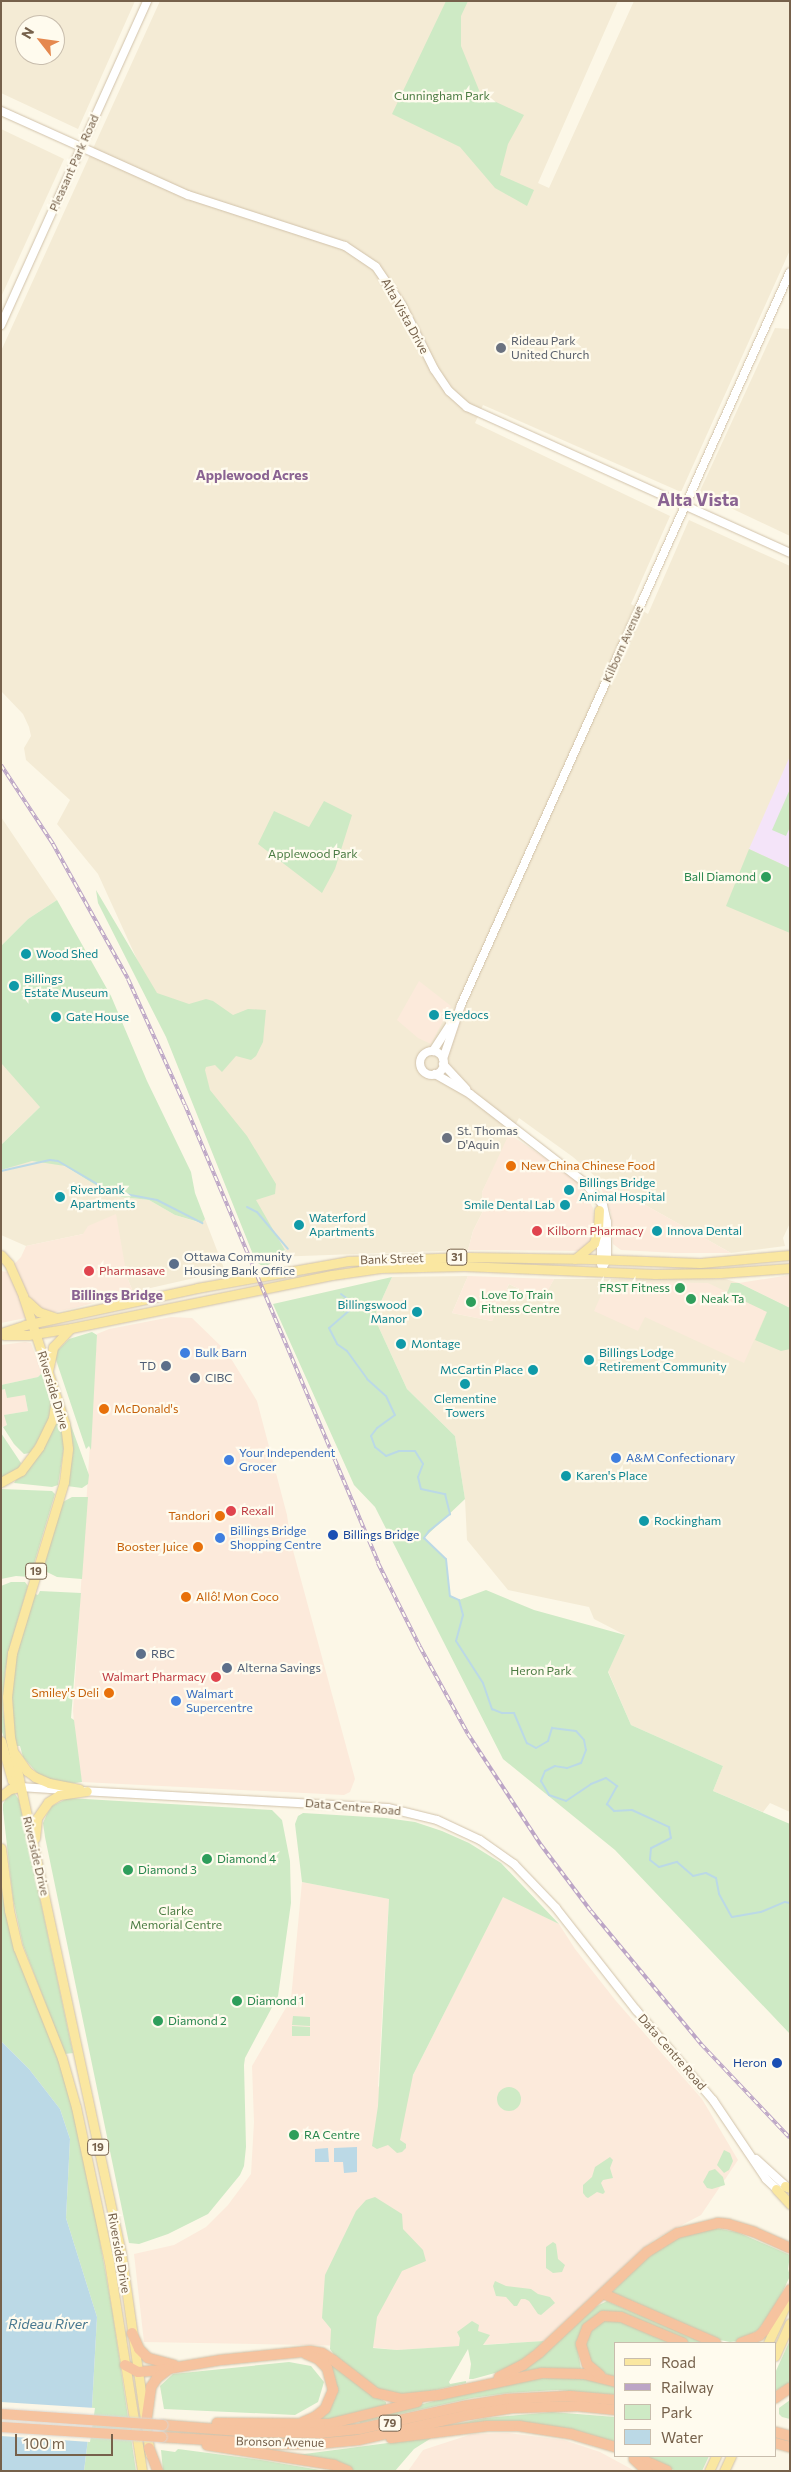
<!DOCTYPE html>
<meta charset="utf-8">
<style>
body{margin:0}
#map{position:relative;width:791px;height:2472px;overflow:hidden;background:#fcf7e7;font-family:Commissioner,sans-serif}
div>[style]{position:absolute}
.residential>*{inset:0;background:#f4ebd5}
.commercial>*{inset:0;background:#fceadb}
.education>*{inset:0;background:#f4e4f9}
.green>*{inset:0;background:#ceeac5}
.round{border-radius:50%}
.water>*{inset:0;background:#bbd9e6}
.pier>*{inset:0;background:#fcf7e7}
.stream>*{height:2px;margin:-1px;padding:0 1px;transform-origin:1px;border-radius:1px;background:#bbd9e6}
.roads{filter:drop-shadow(0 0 1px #d1c2aa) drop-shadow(0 0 1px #d1c2aa)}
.secondary>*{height:8px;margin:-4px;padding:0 4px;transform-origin:4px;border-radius:4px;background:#fff}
.secondary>.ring{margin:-4px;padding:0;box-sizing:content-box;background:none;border:8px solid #fff;border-radius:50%}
.primary>*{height:9px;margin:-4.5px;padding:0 4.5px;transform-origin:4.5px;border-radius:4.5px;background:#fae7a1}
.highway>*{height:10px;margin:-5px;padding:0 5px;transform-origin:5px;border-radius:5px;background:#f6c39f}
.rail>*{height:4px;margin-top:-2px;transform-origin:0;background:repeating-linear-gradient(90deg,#fffbee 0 5.5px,#bca5c6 0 11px);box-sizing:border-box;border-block:1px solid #bca5c6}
.bridges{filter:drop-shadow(0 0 1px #dbd6d0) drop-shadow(0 0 1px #dbd6d0)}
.highway-bridge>*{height:10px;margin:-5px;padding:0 5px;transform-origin:5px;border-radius:5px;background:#f6c39f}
.dots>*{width:14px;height:14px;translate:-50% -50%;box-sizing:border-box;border:2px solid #fffbee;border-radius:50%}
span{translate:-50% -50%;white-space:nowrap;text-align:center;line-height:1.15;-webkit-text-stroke:4.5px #fffbee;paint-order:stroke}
.shield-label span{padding:1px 4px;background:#fffbee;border:1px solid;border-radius:4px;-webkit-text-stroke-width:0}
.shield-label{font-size:11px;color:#76614b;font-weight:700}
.park-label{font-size:12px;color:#4b7c43}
.street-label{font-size:12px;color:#76614b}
.worship-label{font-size:12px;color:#5b616d}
.left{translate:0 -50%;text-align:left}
.leisure-label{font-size:12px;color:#27864d}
.right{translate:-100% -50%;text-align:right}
.culture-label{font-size:12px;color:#0d838f}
.food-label{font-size:12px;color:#c56008}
.health-label{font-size:12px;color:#be3a42}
.service-label{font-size:12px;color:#4e5e75}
.shop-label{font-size:12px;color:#366cbe}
.transit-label{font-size:12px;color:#164399}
.neighbourhood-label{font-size:14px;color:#8a6392;font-weight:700}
.water-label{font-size:14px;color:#487890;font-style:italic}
.district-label{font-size:18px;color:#8a6392;font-weight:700}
.frame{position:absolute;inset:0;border:2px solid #76614b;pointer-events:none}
.legend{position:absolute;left:614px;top:2342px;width:162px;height:115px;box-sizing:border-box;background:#fffbee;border:1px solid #c8bdad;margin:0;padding:6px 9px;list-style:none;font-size:15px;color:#76614b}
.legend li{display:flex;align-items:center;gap:10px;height:25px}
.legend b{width:25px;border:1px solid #c8bdad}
.north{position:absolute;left:15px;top:15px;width:50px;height:50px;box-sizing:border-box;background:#fffbee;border:1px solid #c8bdad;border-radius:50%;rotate:300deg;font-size:14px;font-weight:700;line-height:20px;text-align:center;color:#76614b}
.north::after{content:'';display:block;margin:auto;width:18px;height:22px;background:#e5884e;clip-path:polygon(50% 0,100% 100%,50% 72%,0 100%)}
.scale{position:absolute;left:15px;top:2434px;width:98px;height:22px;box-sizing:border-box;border:2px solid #76614b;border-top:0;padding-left:6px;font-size:15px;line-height:18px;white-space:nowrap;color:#76614b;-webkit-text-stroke:4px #fffbee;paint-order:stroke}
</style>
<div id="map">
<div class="residential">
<i style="clip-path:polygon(evenodd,1px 1px,135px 1px,78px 129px,1px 93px,1px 1px,25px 25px,55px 25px,55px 55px,25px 55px,25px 25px)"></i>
<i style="clip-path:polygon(160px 1px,618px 1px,538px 183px,549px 188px,634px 1px,790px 1px,790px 250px,681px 492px,483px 405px,475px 423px,670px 516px,631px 604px,648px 614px,689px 520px,790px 566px,790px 1223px,783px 1238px,785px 1246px,731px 1253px,597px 1178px,573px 1157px,519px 1118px,482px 1192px,483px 1211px,473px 1231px,468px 1250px,273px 1257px,98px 874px,57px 824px,70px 800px,26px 760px,24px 748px,31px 736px,29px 727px,23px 714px,1px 691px,1px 351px)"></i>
<i style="clip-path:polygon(1px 129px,64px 159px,1px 297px)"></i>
<i style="clip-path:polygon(775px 328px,790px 329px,790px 536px,699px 493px)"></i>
<i style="clip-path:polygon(1px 817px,57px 900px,28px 919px,1px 946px)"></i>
<i style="clip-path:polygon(1px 1063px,41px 1106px,1px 1145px)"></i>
<i style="clip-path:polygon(28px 1161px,52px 1162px,65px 1166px,113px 1196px,149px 1200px,175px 1215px,201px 1223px,205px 1219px,225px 1271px,133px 1292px,127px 1277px,83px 1234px,26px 1246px,1px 1235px,1px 1170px)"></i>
<i style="clip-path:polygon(468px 1276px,452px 1313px,492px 1321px,509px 1284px,542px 1300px,554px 1279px,725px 1279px,739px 1283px,790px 1308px,790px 1812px,770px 1803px,763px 1812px,713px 1791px,723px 1766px,631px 1725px,608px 1671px,625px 1635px,594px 1619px,589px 1607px,508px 1590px,467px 1540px,465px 1499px,455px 1436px,407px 1389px,374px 1317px,392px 1277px)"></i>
</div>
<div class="commercial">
<i style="clip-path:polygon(419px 981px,451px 1006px,431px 1044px,418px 1038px,397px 1020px)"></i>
<i style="clip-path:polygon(509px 1134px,577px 1179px,593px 1208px,594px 1224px,591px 1242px,582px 1251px,468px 1250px,473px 1231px,483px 1211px,482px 1192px)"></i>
<i style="clip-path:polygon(597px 1178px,731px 1253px,676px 1253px,621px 1250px,613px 1244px,611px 1213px)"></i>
<i style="clip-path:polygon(116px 1214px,127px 1277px,133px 1292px,75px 1308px,1px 1323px,1px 1271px,7px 1272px,21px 1257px,26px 1246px,83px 1234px,88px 1226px)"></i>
<i style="clip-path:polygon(790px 1275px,790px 1308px,739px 1283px)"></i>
<i style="clip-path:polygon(468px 1276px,554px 1279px,543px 1300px,509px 1284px,492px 1321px,452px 1313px)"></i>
<i style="clip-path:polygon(607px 1282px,708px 1283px,767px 1311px,744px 1363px,645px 1317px,638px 1331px,594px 1311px)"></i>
<i style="clip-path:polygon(171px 1317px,192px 1318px,227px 1352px,257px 1401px,287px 1515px,291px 1543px,355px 1779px,350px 1792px,344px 1795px,82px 1782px,77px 1755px,73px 1711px,97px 1334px,109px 1329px)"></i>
<i style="clip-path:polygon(25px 1342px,31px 1343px,42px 1373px,38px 1377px,1px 1385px,1px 1345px)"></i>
<i style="clip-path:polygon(5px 1389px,25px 1395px,28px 1411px,5px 1415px,7px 1426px,1px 1427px,1px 1390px)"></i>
<i style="clip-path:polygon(302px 1882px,389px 1899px,378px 2086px,396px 2109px,503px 1896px,559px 1924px,575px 1949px,616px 2001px,702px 2099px,738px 2160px,701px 2215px,655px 2239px,628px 2263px,544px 2341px,397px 2350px,359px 2346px,144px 2342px,134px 2254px,174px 2245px,206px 2227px,228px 2205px,251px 2174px,254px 2122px,252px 2066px,291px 1999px)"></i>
<i style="clip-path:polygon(508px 2433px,564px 2440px,600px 2452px,635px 2471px,408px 2471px,423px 2450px,472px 2434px)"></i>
</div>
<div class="education">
<i style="clip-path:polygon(790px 756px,790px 868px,749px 849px)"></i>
</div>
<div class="green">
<i style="clip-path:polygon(446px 1px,468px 1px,461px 16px,461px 46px,481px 95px,524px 115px,508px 144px,500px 175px,534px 190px,527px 206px,495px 188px,460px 147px,392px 114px)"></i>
<i style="clip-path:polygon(790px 789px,790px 827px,786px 836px,772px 830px)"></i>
<i style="clip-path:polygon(324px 801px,352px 815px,335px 869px,322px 893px,258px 844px,274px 811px,309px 827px)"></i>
<i style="clip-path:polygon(749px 849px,790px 868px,790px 933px,726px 906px)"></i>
<i style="clip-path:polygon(96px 890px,157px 993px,189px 1004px,206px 999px,213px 1001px,233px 1015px,248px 1009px,266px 1010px,263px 1042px,256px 1056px,251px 1060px,236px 1056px,222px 1072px,215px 1065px,206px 1067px,205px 1070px,210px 1090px,247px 1136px,276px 1184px,275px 1194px,256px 1200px,286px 1252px,282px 1258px,268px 1265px,261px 1265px,256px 1262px,166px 1037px,98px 903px)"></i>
<i style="clip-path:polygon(57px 900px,111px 996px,147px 1081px,191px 1172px,195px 1193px,205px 1219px,202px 1223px,175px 1215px,149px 1200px,113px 1196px,65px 1166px,32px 1161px,1px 1170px,1px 1145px,40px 1107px,1px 1063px,1px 946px,28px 919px)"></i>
<i style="clip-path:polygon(392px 1277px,374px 1317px,407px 1389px,455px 1436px,465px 1499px,424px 1538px,446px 1559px,450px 1596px,459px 1600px,486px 1590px,534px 1610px,625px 1635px,608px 1672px,631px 1725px,723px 1766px,713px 1791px,790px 1824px,790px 2034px,615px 1850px,503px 1759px,375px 1507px,354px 1485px,273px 1304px)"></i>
<i style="clip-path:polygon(731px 1283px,739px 1283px,790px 1308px,790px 1349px,781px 1351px,755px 1340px,767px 1312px,727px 1293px)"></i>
<i style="clip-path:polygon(92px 1332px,97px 1335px,91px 1450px,89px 1446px,86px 1449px,54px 1354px,69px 1339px)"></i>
<i style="clip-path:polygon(42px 1373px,52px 1409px,48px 1425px,30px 1453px,24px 1454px,14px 1444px,3px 1427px,7px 1425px,4px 1415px,28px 1411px,25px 1395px,7px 1398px,5px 1389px,1px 1390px,1px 1385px,38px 1377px)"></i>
<i style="clip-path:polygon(58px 1414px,65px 1441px,58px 1485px,52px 1487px,14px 1483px)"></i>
<i style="clip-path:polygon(69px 1420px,89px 1475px,88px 1484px,82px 1488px,67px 1486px,73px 1452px)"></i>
<i style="clip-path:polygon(1px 1433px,21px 1463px,19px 1468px,1px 1478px)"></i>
<i style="clip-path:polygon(1px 1489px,52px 1491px,55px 1494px,30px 1577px,16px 1576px,1px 1579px)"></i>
<i style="clip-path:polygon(72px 1497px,88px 1497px,82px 1579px,57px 1577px,43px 1570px,43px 1565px,61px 1503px)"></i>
<i style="clip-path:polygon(11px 1582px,25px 1582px,28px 1586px,11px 1643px,5px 1672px,3px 1709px,7px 1741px,5px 1741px,1px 1729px,1px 1586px)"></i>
<i style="clip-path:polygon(40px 1591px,81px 1593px,71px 1718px,74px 1720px,82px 1782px,75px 1783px,56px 1782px,36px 1774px,37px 1773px,23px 1757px,20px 1746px,16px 1746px,13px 1730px,12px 1695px,15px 1661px,35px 1594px,38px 1595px)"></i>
<i style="clip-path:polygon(14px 1792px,19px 1800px,73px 2053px,65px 2054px,23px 1945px,13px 1899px,3px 1810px,3px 1804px,8px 1795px)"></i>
<i style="clip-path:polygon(68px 1798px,272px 1810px,282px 1820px,290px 1861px,291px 1903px,278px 1996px,245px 2058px,244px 2065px,246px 2147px,244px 2166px,240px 2175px,208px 2214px,168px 2234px,139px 2244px,129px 2243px,45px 1837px,43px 1823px,47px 1814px,52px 1806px)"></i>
<i style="clip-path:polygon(303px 1813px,386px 1818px,415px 1822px,442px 1831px,469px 1843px,501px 1863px,559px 1924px,503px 1897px,413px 2075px,400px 2140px,406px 2144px,406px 2148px,402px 2152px,397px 2153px,388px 2145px,377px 2149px,372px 2146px,378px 2106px,389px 1899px,302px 1882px,295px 1824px,298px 1816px)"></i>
<i style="clip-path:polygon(1px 1848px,9px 1910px,76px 2107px,112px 2309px,136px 2471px,84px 2471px,92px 2407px,97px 2317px,66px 2218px,70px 2139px,60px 2109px,29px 2069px,1px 2041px)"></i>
<i style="clip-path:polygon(293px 2016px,310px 2017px,310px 2026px,292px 2025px)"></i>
<i style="clip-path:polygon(292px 2026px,310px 2027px,310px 2036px,292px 2036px)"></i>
<i class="round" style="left:497px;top:2087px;width:24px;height:24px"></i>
<i style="clip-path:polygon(724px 2150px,730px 2153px,733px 2161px,729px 2170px,724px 2173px,717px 2165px)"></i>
<i style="clip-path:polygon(610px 2157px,613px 2160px,610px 2168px,613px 2178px,603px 2180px,601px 2183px,605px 2192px,603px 2194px,597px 2192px,588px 2198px,586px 2197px,583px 2193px,583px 2185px,592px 2177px,595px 2167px)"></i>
<i style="clip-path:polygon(715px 2169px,723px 2177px,725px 2185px,712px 2189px,707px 2188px,703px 2182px,709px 2171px)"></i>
<i style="clip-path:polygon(375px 2197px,402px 2214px,403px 2229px,423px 2250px,426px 2261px,402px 2271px,377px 2317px,373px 2348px,397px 2350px,459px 2346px,460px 2338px,457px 2332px,472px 2321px,479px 2325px,478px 2331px,490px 2335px,483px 2345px,544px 2341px,525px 2360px,495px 2373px,473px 2379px,469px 2379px,471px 2364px,468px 2349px,449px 2382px,450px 2384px,466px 2381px,466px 2383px,409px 2396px,383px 2393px,335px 2356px,330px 2349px,331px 2329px,322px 2318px,325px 2275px,356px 2211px,366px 2200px)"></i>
<i style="clip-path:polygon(715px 2228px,737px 2232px,790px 2255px,788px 2269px,790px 2276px,775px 2308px,758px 2330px,740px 2341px,730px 2342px,710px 2338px,610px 2294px,648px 2256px,674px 2238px)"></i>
<i style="clip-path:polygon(553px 2242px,556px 2244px,558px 2259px,565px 2265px,562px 2272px,553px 2273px,546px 2268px,546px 2247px)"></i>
<i style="clip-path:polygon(495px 2281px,506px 2286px,531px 2289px,538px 2294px,550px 2297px,555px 2303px,541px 2315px,538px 2314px,529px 2301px,525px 2299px,521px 2299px,517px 2306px,514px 2306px,506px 2297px,496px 2296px,493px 2286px)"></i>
<i style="clip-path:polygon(607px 2301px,706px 2343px,690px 2343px,630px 2316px,604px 2313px,577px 2346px,581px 2369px,518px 2373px,597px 2306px)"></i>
<i style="clip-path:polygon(618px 2320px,673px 2343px,615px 2343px,615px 2378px,608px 2375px,595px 2368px,588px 2360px,585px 2346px,588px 2334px,603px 2321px)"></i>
<i style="clip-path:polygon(790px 2340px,790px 2383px,775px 2391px,775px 2373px)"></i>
<i style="clip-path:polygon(326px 2359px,366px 2391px,386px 2402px,386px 2405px,339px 2419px,318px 2420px,328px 2411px,336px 2396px,335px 2379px)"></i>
<i style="clip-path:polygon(289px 2362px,311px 2366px,324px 2382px,318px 2402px,295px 2415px,164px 2409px,160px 2386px,173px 2374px)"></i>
<i style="clip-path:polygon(548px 2376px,585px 2378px,615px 2386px,615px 2395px,557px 2390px,508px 2393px,472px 2398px,360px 2423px,359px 2421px,445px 2398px)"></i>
<i style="clip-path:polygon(790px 2400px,790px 2419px,782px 2417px,779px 2414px,779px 2408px)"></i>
<i style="clip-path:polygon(552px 2412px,615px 2417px,615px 2444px,578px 2431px,446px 2428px,446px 2426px,485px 2418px)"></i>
<i style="clip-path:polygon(433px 2437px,414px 2449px,395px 2471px,354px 2471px,347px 2466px,297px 2455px)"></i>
<i style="clip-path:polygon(178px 2449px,261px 2460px,326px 2471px,163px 2471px,161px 2450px,175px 2452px)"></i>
<i style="clip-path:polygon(642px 2456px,709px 2456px,702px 2471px,676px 2471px)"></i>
</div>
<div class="water">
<i style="clip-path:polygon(1px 2041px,29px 2069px,60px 2109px,70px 2139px,66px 2218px,97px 2317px,92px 2407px,84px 2471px,1px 2471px)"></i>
<i style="clip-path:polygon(357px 2147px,357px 2172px,344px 2173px,343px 2162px,334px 2162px,334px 2148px)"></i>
<i style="clip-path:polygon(328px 2148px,329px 2162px,315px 2162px,315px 2149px)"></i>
</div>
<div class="pier">
<i style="clip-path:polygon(1px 2402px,95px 2408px,90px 2442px,1px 2436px)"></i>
</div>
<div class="stream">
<i style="left:1px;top:1171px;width:50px;rotate:-12.7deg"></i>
<i style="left:50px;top:1160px;width:8px;rotate:7deg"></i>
<i style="left:58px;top:1161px;width:59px;rotate:30.5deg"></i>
<i style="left:109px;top:1191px;width:49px;rotate:10.6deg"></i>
<i style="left:157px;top:1200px;width:51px;rotate:27.1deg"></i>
<i style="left:247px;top:1207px;width:11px;rotate:27deg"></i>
<i style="left:257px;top:1212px;width:48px;rotate:50deg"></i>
<i style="left:341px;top:1294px;width:11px;rotate:38deg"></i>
<i style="left:350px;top:1301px;width:8px;rotate:83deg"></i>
<i style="left:351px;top:1309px;width:29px;rotate:139deg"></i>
<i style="left:329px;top:1328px;width:18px;rotate:63deg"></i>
<i style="left:337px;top:1344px;width:12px;rotate:35deg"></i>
<i style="left:347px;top:1351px;width:34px;rotate:54deg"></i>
<i style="left:367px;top:1379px;width:25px;rotate:42deg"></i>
<i style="left:386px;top:1396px;width:21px;rotate:65deg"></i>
<i style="left:395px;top:1415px;width:22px;rotate:144deg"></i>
<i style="left:377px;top:1428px;width:10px;rotate:127deg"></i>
<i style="left:371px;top:1436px;width:12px;rotate:70deg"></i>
<i style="left:375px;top:1447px;width:14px;rotate:39deg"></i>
<i style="left:386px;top:1456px;width:14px;rotate:-21deg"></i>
<i style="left:399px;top:1451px;width:16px"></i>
<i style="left:415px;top:1451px;width:15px;rotate:58deg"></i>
<i style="left:423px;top:1464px;width:14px;rotate:111deg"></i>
<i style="left:418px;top:1477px;width:12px;rotate:76deg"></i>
<i style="left:421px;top:1489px;width:25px;rotate:12deg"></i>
<i style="left:445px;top:1494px;width:21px;rotate:76deg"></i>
<i style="left:450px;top:1514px;width:27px;rotate:141deg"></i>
<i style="left:429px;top:1531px;width:9px;rotate:126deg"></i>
<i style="left:424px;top:1538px;width:30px;rotate:44deg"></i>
<i style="left:446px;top:1559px;width:37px;rotate:84deg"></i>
<i style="left:450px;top:1596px;width:10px;rotate:24deg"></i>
<i style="left:459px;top:1600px;width:16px;rotate:75deg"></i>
<i style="left:463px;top:1615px;width:27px;rotate:105deg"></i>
<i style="left:456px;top:1641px;width:50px;rotate:57.3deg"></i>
<i style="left:483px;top:1683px;width:28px;rotate:71deg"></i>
<i style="left:492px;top:1709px;width:11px;rotate:22deg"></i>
<i style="left:502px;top:1713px;width:12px"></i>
<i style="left:514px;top:1713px;width:33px;rotate:67deg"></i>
<i style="left:527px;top:1743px;width:10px;rotate:29deg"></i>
<i style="left:536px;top:1748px;width:14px;rotate:-30deg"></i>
<i style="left:548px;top:1741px;width:14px;rotate:-73deg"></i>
<i style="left:552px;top:1728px;width:24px;rotate:7deg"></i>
<i style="left:576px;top:1731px;width:12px;rotate:48deg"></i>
<i style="left:584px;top:1740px;width:10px;rotate:79deg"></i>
<i style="left:586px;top:1750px;width:14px;rotate:111deg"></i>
<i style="left:581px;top:1763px;width:15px;rotate:160deg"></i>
<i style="left:567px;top:1768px;width:12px;rotate:-171deg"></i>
<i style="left:555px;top:1766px;width:11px;rotate:153deg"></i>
<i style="left:545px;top:1771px;width:11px;rotate:112deg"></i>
<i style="left:541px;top:1781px;width:16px;rotate:60deg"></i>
<i style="left:549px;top:1795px;width:18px;rotate:19deg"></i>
<i style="left:566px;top:1801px;width:30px;rotate:-34deg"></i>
<i style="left:591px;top:1784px;width:16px;rotate:-22deg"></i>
<i style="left:606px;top:1778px;width:14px;rotate:36deg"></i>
<i style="left:617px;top:1786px;width:21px;rotate:119deg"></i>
<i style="left:607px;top:1804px;width:10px;rotate:45deg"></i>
<i style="left:614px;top:1811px;width:18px;rotate:-3deg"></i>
<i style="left:632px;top:1810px;width:41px;rotate:24.7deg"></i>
<i style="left:669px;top:1827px;width:11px;rotate:80deg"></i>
<i style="left:671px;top:1838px;width:22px;rotate:153deg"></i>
<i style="left:651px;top:1848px;width:12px;rotate:95deg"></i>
<i style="left:650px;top:1860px;width:11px;rotate:38deg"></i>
<i style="left:659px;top:1867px;width:19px;rotate:-16deg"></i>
<i style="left:677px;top:1862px;width:21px;rotate:41deg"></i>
<i style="left:693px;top:1876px;width:13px;rotate:-13deg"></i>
<i style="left:706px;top:1873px;width:11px;rotate:27deg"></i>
<i style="left:716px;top:1878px;width:16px;rotate:79deg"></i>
<i style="left:719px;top:1894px;width:26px;rotate:61deg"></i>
<i style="left:732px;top:1917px;width:29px;rotate:-10deg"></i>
<i style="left:761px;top:1912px;width:26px;rotate:-23deg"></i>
<i style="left:785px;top:1902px;width:5px;rotate:11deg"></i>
</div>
<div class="roads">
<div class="secondary">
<i style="left:1px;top:111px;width:205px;rotate:24.2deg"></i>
<i style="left:188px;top:195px;width:165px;rotate:18deg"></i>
<i style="left:345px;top:246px;width:37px;rotate:34deg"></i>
<i style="left:376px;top:267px;width:46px;rotate:55.6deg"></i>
<i style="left:402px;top:305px;width:72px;rotate:63.4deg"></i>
<i style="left:434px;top:369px;width:27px;rotate:56deg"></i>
<i style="left:449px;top:391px;width:24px;rotate:42deg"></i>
<i style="left:467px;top:407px;width:354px;rotate:24.3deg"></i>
<i style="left:1px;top:325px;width:355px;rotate:-65.7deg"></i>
<i style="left:433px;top:1051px;width:37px;rotate:-57deg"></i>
<i class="ring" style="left:420px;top:1051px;width:16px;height:16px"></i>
<i style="left:443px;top:1059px;width:57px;rotate:-71.6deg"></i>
<i style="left:461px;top:1005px;width:803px;rotate:-65.83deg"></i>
<i style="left:443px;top:1064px;width:34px;rotate:47deg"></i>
<i style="left:435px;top:1074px;width:40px;rotate:29.7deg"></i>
<i style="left:470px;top:1094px;width:145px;rotate:37.7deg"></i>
<i style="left:585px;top:1183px;width:28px;rotate:51deg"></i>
<i style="left:603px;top:1205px;width:17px;rotate:77deg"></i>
<i style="left:607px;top:1222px;width:37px;rotate:90deg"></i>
<i style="left:607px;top:1259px;width:13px;rotate:117deg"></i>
<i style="left:601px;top:1264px;width:41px;rotate:-90deg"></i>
<i style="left:20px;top:1787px;width:45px;rotate:3.8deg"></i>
<i style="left:82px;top:1791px;width:306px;rotate:3.2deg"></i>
<i style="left:388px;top:1808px;width:50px;rotate:13.8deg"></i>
<i style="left:437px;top:1820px;width:47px;rotate:24.9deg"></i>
<i style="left:480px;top:1840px;width:42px;rotate:35.2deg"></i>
<i style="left:514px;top:1864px;width:61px;rotate:46.3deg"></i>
<i style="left:556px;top:1908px;width:130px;rotate:51.9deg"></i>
<i style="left:636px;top:2010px;width:118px;rotate:49.5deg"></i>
<i style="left:713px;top:2100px;width:95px;rotate:56.1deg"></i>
<i style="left:766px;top:2179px;width:18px;rotate:43deg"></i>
<i style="left:756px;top:2159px;width:43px;rotate:42.2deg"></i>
</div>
<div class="primary">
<i style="left:1px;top:1255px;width:12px;rotate:48deg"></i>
<i style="left:9px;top:1264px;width:35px;rotate:66deg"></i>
<i style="left:23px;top:1296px;width:135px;rotate:71.8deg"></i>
<i style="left:65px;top:1424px;width:25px;rotate:83deg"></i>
<i style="left:68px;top:1449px;width:33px;rotate:97deg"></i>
<i style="left:64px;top:1482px;width:179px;rotate:106.9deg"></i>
<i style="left:12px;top:1653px;width:44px;rotate:96.5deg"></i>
<i style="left:7px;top:1697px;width:40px;rotate:85.7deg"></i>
<i style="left:10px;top:1737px;width:528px;rotate:77.86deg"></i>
<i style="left:121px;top:2253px;width:203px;rotate:81.8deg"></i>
<i style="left:575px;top:1259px;width:25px;rotate:-40deg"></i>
<i style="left:594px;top:1243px;width:15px;rotate:-74deg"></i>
<i style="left:598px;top:1229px;width:19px;rotate:-87deg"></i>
<i style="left:27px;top:1301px;width:16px;rotate:43deg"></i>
<i style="left:39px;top:1312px;width:18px;rotate:19deg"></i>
<i style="left:1px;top:1333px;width:25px;rotate:-18deg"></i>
<i style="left:25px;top:1325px;width:176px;rotate:-12.1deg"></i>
<i style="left:197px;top:1288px;width:153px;rotate:-10.1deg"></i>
<i style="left:348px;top:1261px;width:120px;rotate:-1.9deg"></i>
<i style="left:468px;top:1257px;width:123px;rotate:0.9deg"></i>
<i style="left:591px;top:1259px;width:109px;rotate:2.1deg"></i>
<i style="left:700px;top:1263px;width:90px;rotate:-5.1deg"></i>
<i style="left:4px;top:1335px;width:24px"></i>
<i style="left:28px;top:1335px;width:44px;rotate:-9.2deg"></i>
<i style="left:71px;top:1328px;width:266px;rotate:-11.5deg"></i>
<i style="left:332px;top:1275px;width:49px;rotate:-8.3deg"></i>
<i style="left:380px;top:1268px;width:84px;rotate:-1.4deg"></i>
<i style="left:464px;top:1266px;width:191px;rotate:2.4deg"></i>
<i style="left:655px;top:1274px;width:65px;rotate:-0.9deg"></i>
<i style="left:720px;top:1273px;width:70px;rotate:-4.1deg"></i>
<i style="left:48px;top:1371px;width:25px;rotate:-78deg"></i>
<i style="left:53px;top:1347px;width:26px;rotate:-47deg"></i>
<i style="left:1px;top:1482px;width:23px;rotate:-29deg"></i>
<i style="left:21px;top:1471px;width:30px;rotate:-53deg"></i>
<i style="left:39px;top:1447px;width:32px;rotate:-64deg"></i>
<i style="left:53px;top:1418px;width:19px;rotate:-81deg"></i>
<i style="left:1px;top:1741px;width:41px;rotate:74.2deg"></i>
<i style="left:12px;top:1780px;width:11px;rotate:41deg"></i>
<i style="left:15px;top:1754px;width:21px;rotate:55deg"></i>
<i style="left:27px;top:1771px;width:10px;rotate:37deg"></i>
<i style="left:35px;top:1777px;width:15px;rotate:23deg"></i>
<i style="left:49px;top:1783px;width:31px;rotate:11deg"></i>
<i style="left:1px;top:1796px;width:11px;rotate:-38deg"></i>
<i style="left:10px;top:1789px;width:10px;rotate:-11deg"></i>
<i style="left:35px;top:1838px;width:20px;rotate:-84deg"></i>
<i style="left:37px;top:1818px;width:19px;rotate:-55deg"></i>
<i style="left:48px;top:1802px;width:13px;rotate:-32deg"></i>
<i style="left:59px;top:1795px;width:28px;rotate:-8deg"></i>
<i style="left:1px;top:1848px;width:63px;rotate:82.6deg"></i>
<i style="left:9px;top:1910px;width:39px;rotate:77deg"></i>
<i style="left:18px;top:1948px;width:118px;rotate:68.2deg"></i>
<i style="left:62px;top:2058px;width:51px;rotate:74.1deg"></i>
<i style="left:76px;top:2107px;width:158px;rotate:78deg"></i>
<i style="left:109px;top:2262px;width:212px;rotate:81deg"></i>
<i style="left:785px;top:2186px;width:5px;rotate:22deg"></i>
<i style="left:776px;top:2189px;width:21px;rotate:47deg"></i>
<i style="left:768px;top:2343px;width:45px;rotate:-65.1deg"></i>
<i style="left:775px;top:2356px;width:36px;rotate:-66deg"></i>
<i style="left:709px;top:2471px;width:17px;rotate:-65deg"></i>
<i style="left:724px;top:2471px;width:17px;rotate:-65deg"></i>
</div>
<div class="highway">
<i style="left:604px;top:2294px;width:122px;rotate:23.6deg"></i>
<i style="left:132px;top:2333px;width:17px;rotate:66deg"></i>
<i style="left:139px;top:2349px;width:13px;rotate:45deg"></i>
<i style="left:148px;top:2358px;width:27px;rotate:15deg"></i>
<i style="left:741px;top:2343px;width:19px;rotate:-21deg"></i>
<i style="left:759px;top:2336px;width:7px;rotate:-45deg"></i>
<i style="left:764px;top:2331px;width:49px;rotate:-57.6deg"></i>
<i style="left:125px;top:2365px;width:15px;rotate:28deg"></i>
<i style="left:138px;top:2372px;width:23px;rotate:-5deg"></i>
<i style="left:161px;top:2370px;width:61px;rotate:-9.5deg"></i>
<i style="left:221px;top:2360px;width:89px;rotate:-5.8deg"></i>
<i style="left:310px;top:2351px;width:12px;rotate:9deg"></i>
<i style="left:322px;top:2353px;width:13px;rotate:32deg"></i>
<i style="left:333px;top:2360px;width:54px;rotate:37.5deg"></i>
<i style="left:376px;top:2393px;width:26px;rotate:13deg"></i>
<i style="left:401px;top:2399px;width:38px;rotate:-6deg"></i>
<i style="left:439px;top:2395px;width:105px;rotate:-12.1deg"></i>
<i style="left:542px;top:2373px;width:42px;rotate:1.4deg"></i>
<i style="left:584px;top:2374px;width:32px;rotate:14deg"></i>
<i style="left:600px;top:2375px;width:17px;rotate:-140deg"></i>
<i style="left:587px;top:2364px;width:21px;rotate:-107deg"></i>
<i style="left:581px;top:2344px;width:17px;rotate:-69deg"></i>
<i style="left:587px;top:2328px;width:20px;rotate:-37deg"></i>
<i style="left:603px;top:2316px;width:18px;rotate:3deg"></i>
<i style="left:621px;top:2317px;width:67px;rotate:22.8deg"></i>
<i style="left:499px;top:2377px;width:27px;rotate:-27deg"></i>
<i style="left:523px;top:2365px;width:20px;rotate:-37deg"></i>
<i style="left:539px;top:2353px;width:148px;rotate:-43.1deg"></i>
<i style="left:647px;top:2252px;width:36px;rotate:-32deg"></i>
<i style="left:678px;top:2233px;width:41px;rotate:-14deg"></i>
<i style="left:718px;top:2223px;width:10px;rotate:6deg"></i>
<i style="left:728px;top:2224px;width:27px;rotate:17deg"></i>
<i style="left:754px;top:2232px;width:39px;rotate:24deg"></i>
<i style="left:775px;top:2398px;width:18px;rotate:-34deg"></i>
<i style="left:303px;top:2422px;width:13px;rotate:-23deg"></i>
<i style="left:315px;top:2417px;width:13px;rotate:-39deg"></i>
<i style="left:325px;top:2409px;width:21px;rotate:-67deg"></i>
<i style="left:333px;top:2390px;width:23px;rotate:-105deg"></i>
<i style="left:327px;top:2368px;width:13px;rotate:-135deg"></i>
<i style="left:318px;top:2359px;width:13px;rotate:-157deg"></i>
<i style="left:146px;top:2423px;width:36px;rotate:-82deg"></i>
<i style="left:151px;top:2387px;width:11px;rotate:-56deg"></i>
<i style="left:157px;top:2378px;width:15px;rotate:-37deg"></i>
<i style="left:217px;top:2423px;width:112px;rotate:0.5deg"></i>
<i style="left:329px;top:2424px;width:91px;rotate:-14deg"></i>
<i style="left:163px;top:2425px;width:89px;rotate:4.5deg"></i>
<i style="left:252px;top:2432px;width:68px;rotate:0.8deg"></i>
<i style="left:320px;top:2433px;width:39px;rotate:-6deg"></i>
<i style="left:359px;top:2429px;width:107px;rotate:-12.4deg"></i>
<i style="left:464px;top:2406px;width:44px;rotate:-9.2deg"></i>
<i style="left:507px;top:2399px;width:63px;rotate:-2.7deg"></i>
<i style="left:570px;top:2396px;width:45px;rotate:5.1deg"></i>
<i style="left:775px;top:2432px;width:16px;rotate:15deg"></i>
<i style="left:162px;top:2437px;width:112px;rotate:3.6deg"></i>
<i style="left:274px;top:2444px;width:41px"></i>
<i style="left:315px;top:2444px;width:43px;rotate:-5.3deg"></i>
<i style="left:358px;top:2440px;width:113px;rotate:-12.8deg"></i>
<i style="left:468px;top:2415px;width:44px;rotate:-9.2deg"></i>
<i style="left:511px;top:2408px;width:67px;rotate:-1.7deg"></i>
<i style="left:578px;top:2406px;width:37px;rotate:6deg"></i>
<i style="left:391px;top:2438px;width:97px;rotate:-7.1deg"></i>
<i style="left:487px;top:2426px;width:32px"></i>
<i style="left:519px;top:2426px;width:53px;rotate:8.7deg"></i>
<i style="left:571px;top:2434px;width:46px;rotate:16.5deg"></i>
<i style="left:775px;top:2443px;width:16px;rotate:15deg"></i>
<i style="left:207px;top:2445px;width:129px;rotate:8.9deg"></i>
<i style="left:334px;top:2465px;width:15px;rotate:23deg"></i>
<i style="left:149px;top:2448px;width:25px;rotate:69deg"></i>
<i style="left:634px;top:2456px;width:36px;rotate:24deg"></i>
<i style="left:634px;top:2459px;width:18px;rotate:43deg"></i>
</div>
</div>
<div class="rail">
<i style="left:1px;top:765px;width:95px;rotate:56.6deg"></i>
<i style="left:53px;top:844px;width:154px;rotate:60.9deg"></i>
<i style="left:128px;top:979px;width:138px;rotate:65.7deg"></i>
<i style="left:185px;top:1105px;width:497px;rotate:67.1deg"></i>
<i style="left:378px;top:1563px;width:94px;rotate:63.4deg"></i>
<i style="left:420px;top:1647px;width:99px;rotate:61.1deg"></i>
<i style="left:468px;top:1734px;width:133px;rotate:56.7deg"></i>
<i style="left:541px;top:1845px;width:83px;rotate:52.9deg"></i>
<i style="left:591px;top:1911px;width:173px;rotate:50.4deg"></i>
<i style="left:701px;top:2044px;width:129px;rotate:46.6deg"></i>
</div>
<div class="bridges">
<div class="highway-bridge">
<i style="left:1px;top:2414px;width:162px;rotate:3.9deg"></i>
<i style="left:1px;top:2427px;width:161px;rotate:3.6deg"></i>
</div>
</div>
<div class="dots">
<i style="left:501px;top:348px;background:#6b7280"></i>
<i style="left:766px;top:877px;background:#2e9e5b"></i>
<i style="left:26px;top:954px;background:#0f9aa8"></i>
<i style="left:14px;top:986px;background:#0f9aa8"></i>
<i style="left:434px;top:1015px;background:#0f9aa8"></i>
<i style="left:56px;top:1017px;background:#0f9aa8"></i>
<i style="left:447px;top:1138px;background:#6b7280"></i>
<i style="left:511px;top:1166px;background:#e8710a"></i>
<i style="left:569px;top:1190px;background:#0f9aa8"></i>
<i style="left:60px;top:1197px;background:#0f9aa8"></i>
<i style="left:565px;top:1205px;background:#0f9aa8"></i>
<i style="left:299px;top:1225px;background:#0f9aa8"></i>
<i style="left:537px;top:1231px;background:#e0444e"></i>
<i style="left:657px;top:1231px;background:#0f9aa8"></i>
<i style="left:174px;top:1264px;background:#5c6f8a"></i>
<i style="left:89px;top:1271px;background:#e0444e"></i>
<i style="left:680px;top:1288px;background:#2e9e5b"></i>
<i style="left:691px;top:1299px;background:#2e9e5b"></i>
<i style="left:471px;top:1302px;background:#2e9e5b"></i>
<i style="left:417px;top:1312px;background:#0f9aa8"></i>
<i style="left:401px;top:1344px;background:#0f9aa8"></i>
<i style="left:185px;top:1353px;background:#3f7fe0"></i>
<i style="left:589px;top:1360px;background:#0f9aa8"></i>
<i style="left:166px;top:1366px;background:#5c6f8a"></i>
<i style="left:533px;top:1370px;background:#0f9aa8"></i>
<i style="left:195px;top:1378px;background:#5c6f8a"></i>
<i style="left:465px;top:1384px;background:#0f9aa8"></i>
<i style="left:104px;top:1409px;background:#e8710a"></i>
<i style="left:616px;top:1458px;background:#3f7fe0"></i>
<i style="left:229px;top:1460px;background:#3f7fe0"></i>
<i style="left:566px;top:1476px;background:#0f9aa8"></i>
<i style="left:231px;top:1511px;background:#e0444e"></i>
<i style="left:220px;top:1516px;background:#e8710a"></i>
<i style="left:644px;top:1521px;background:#0f9aa8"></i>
<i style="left:333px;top:1535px;background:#1a4fb4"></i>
<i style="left:220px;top:1538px;background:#3f7fe0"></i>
<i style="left:198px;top:1547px;background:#e8710a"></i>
<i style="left:186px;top:1597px;background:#e8710a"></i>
<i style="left:141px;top:1654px;background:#5c6f8a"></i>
<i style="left:227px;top:1668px;background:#5c6f8a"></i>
<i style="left:216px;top:1677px;background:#e0444e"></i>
<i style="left:109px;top:1693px;background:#e8710a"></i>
<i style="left:176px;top:1701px;background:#3f7fe0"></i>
<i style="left:207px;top:1859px;background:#2e9e5b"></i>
<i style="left:128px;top:1870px;background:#2e9e5b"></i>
<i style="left:237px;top:2001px;background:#2e9e5b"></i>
<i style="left:158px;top:2021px;background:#2e9e5b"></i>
<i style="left:777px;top:2063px;background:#1a4fb4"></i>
<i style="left:294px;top:2135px;background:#2e9e5b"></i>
</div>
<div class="shield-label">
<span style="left:457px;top:1257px">31</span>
<span style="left:36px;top:1571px">19</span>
<span style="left:98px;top:2147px">19</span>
<span style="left:390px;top:2423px">79</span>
</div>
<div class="park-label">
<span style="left:442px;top:96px">Cunningham Park</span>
<span style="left:313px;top:854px">Applewood Park</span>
<span style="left:541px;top:1671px">Heron Park</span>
<span style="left:176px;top:1918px">Clarke<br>Memorial Centre</span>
</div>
<div class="street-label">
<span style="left:74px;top:163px;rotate:-66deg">Pleasant Park Road</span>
<span style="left:405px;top:316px;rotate:61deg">Alta Vista Drive</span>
<span style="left:623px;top:644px;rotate:-66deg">Kilborn Avenue</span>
<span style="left:392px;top:1259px;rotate:-2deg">Bank Street</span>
<span style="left:53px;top:1390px;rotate:73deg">Riverside Drive</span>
<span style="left:353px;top:1807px;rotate:5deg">Data Centre Road</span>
<span style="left:36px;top:1856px;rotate:77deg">Riverside Drive</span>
<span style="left:672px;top:2052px;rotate:49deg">Data Centre Road</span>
<span style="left:119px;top:2253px;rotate:80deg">Riverside Drive</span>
<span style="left:280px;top:2442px;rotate:1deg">Bronson Avenue</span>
</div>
<div class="worship-label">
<span class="left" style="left:511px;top:348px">Rideau Park<br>United Church</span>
<span class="left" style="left:457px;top:1138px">St. Thomas<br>D'Aquin</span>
</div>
<div class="leisure-label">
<span class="right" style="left:756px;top:877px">Ball Diamond</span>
<span class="right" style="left:670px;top:1288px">FRST Fitness</span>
<span class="left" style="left:481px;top:1302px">Love To Train<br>Fitness Centre</span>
<span class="left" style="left:701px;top:1299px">Neak Ta</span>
<span class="left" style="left:217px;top:1859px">Diamond 4</span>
<span class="left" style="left:138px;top:1870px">Diamond 3</span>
<span class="left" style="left:247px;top:2001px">Diamond 1</span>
<span class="left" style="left:168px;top:2021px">Diamond 2</span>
<span class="left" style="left:304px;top:2135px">RA Centre</span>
</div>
<div class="culture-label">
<span class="left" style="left:36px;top:954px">Wood Shed</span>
<span class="left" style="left:24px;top:986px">Billings<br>Estate Museum</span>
<span class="left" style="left:444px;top:1015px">Eyedocs</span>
<span class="left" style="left:66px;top:1017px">Gate House</span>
<span class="left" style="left:579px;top:1190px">Billings Bridge<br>Animal Hospital</span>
<span class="left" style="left:70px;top:1197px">Riverbank<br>Apartments</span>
<span class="right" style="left:555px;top:1205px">Smile Dental Lab</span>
<span class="left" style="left:309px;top:1225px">Waterford<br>Apartments</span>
<span class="left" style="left:667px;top:1231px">Innova Dental</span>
<span class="right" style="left:407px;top:1312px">Billingswood<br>Manor</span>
<span class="left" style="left:411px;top:1344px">Montage</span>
<span class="left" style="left:599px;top:1360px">Billings Lodge<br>Retirement Community</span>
<span class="right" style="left:523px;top:1370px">McCartin Place</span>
<span style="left:465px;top:1406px">Clementine<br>Towers</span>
<span class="left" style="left:576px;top:1476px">Karen's Place</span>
<span class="left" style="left:654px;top:1521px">Rockingham</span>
</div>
<div class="food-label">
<span class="left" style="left:521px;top:1166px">New China Chinese Food</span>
<span class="left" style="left:114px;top:1409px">McDonald's</span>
<span class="right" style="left:210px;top:1516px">Tandori</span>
<span class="right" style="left:188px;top:1547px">Booster Juice</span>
<span class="left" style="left:196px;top:1597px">Allô! Mon Coco</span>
<span class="right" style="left:99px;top:1693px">Smiley's Deli</span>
</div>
<div class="health-label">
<span class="left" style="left:547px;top:1231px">Kilborn Pharmacy</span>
<span class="left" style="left:99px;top:1271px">Pharmasave</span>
<span class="left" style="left:241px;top:1511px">Rexall</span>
<span class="right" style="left:206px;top:1677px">Walmart Pharmacy</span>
</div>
<div class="service-label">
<span class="left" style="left:184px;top:1264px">Ottawa Community<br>Housing Bank Office</span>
<span class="right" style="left:156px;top:1366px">TD</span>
<span class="left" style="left:205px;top:1378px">CIBC</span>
<span class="left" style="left:151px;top:1654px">RBC</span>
<span class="left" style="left:237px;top:1668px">Alterna Savings</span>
</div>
<div class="shop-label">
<span class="left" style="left:195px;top:1353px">Bulk Barn</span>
<span class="left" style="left:239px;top:1460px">Your Independent<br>Grocer</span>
<span class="left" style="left:626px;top:1458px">A&amp;M Confectionary</span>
<span class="left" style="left:230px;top:1538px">Billings Bridge<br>Shopping Centre</span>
<span class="left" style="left:186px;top:1701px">Walmart<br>Supercentre</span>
</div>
<div class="transit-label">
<span class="left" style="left:343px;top:1535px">Billings Bridge</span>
<span class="right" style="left:767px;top:2063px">Heron</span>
</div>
<div class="neighbourhood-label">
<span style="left:252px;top:475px">Applewood Acres</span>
<span style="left:117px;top:1295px">Billings Bridge</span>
</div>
<div class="water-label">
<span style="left:48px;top:2324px">Rideau River</span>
</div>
<div class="district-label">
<span style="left:698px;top:499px">Alta Vista</span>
</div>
<div class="frame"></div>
<ul class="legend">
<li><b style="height:6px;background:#fae7a1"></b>Road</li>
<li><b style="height:6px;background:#bca5c6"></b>Railway</li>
<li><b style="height:14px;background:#ceeac5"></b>Park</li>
<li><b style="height:14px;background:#bbd9e6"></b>Water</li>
</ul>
<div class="north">N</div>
<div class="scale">100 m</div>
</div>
